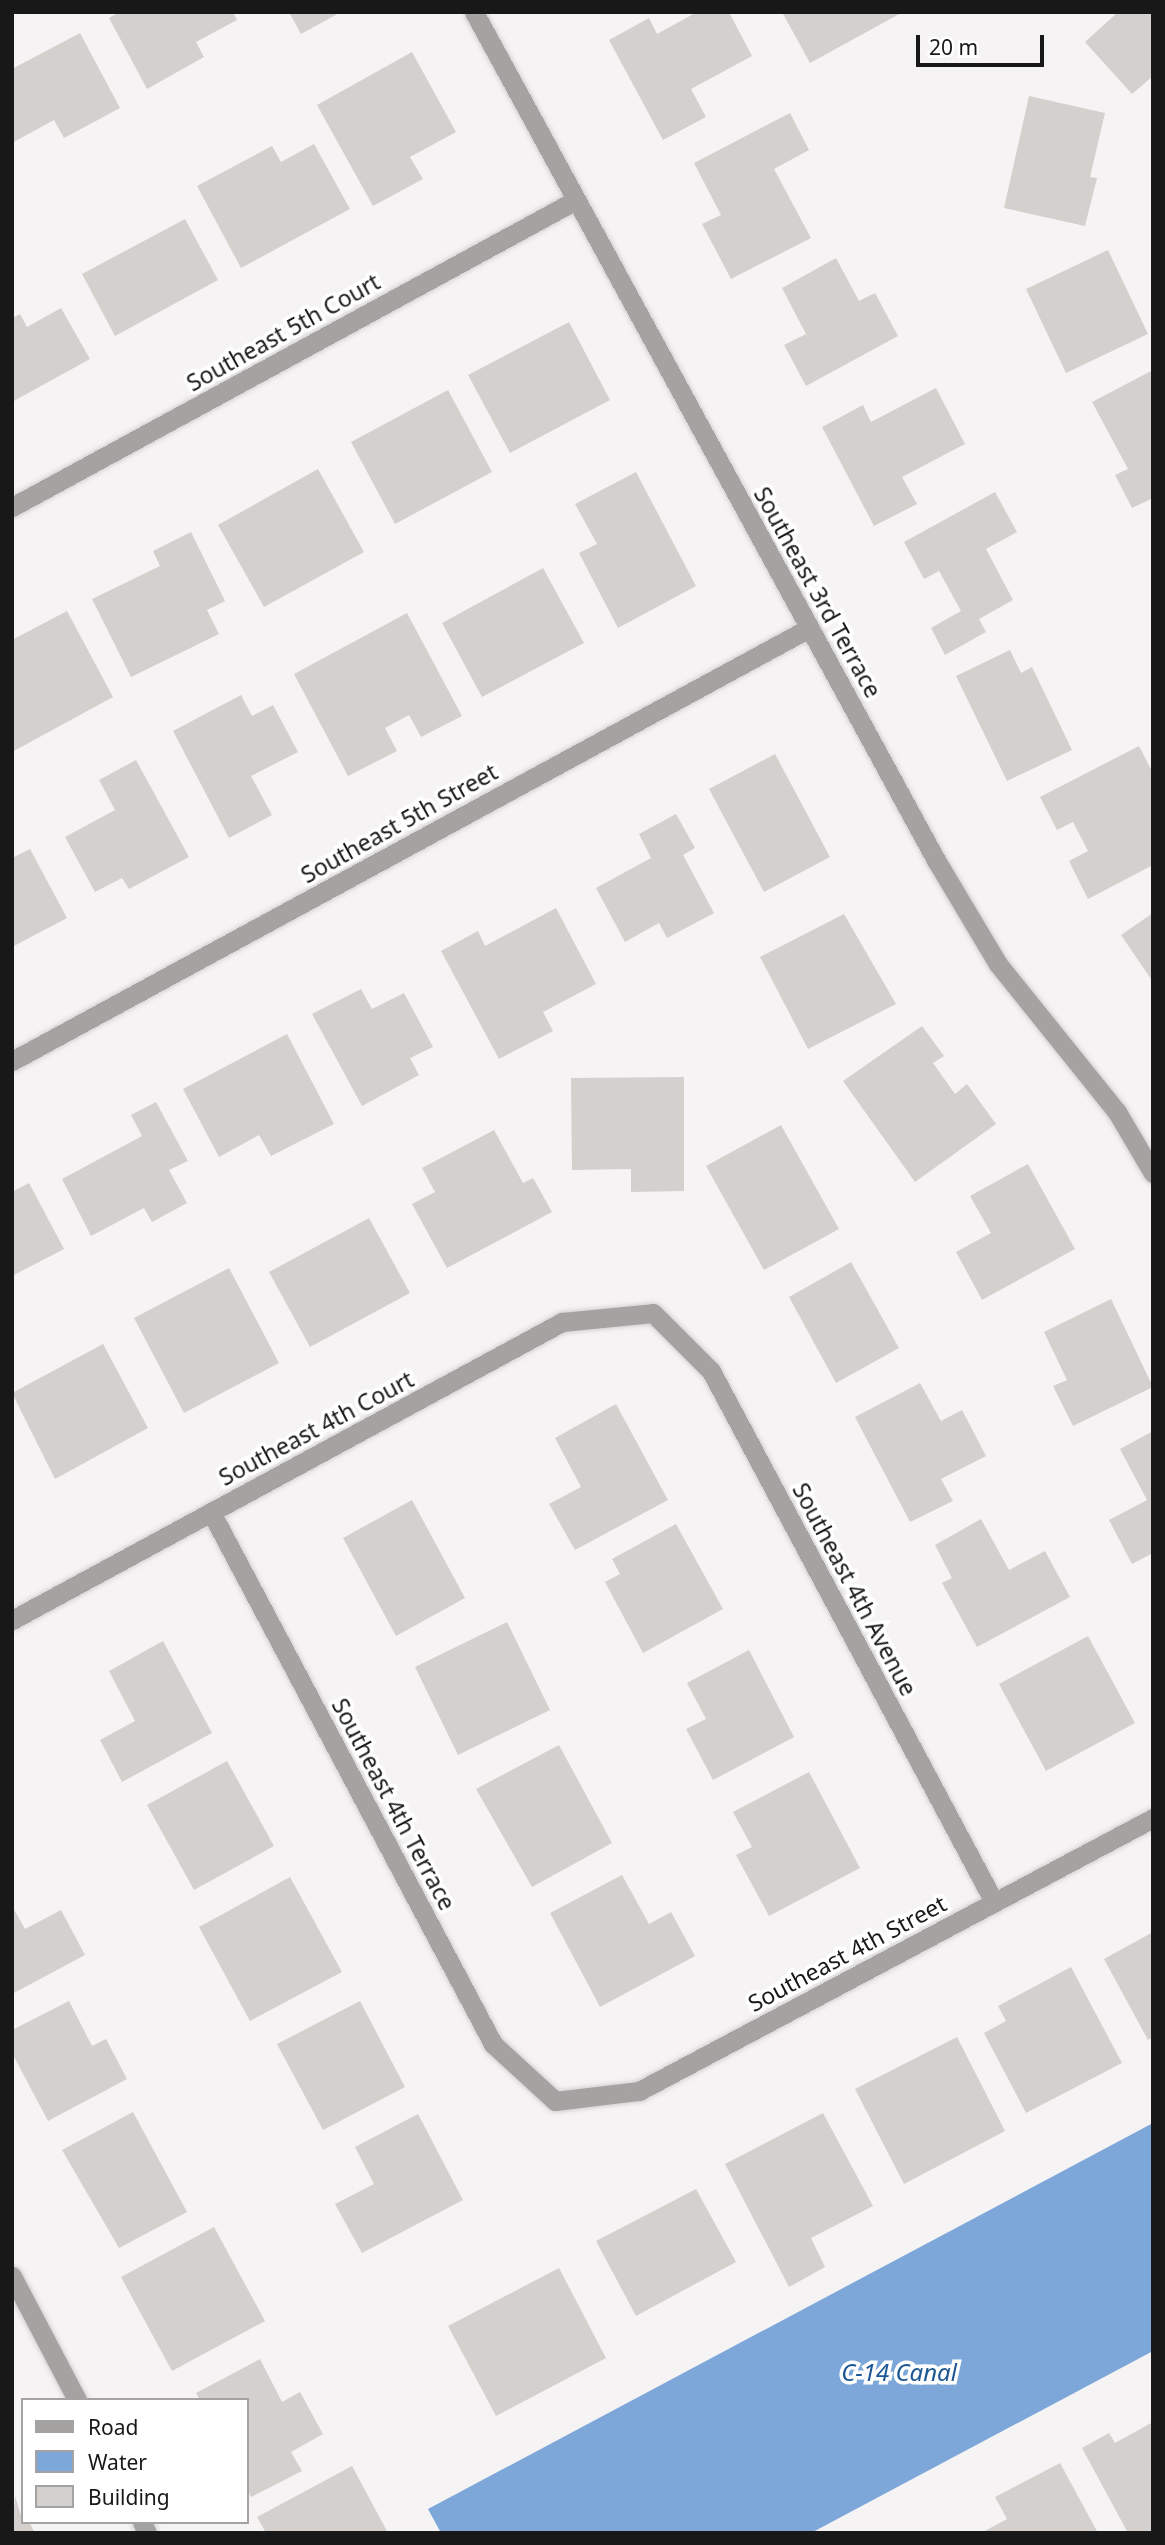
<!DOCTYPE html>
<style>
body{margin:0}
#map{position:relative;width:1165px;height:2545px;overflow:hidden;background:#f6f3f5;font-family:"Noto Sans",sans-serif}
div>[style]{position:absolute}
.water>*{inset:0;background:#7ca7d8}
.building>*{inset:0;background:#d4d0ce}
.roads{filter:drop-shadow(0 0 2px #d3d0d2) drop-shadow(0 0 2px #d3d0d2)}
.minor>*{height:19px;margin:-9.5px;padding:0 9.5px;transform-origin:9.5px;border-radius:9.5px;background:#a5a3a2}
span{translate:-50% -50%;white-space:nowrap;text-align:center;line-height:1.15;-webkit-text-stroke:7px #fff;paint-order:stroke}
.street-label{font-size:23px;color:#191819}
.water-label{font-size:24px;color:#1c5793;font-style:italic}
.frame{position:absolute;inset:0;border:14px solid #191819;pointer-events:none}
.legend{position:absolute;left:21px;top:2398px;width:228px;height:126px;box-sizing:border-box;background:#fff;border:2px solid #a3a3a3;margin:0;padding:9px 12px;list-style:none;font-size:21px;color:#191819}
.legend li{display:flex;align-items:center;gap:14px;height:35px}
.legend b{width:35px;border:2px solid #a3a3a3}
.scale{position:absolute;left:916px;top:35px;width:128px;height:32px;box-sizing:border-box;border:4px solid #191819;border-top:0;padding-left:9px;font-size:21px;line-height:24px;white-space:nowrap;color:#191819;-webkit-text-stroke:5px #fff;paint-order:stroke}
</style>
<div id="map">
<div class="water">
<i style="clip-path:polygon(1153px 2123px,1153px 2351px,811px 2533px,441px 2533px,428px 2509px)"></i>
</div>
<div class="building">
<i style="clip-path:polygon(119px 12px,233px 12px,237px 20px,196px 42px,204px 57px,147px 89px,109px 18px)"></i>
<i style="clip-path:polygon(289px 12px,341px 12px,301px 34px)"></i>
<i style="clip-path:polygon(697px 12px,729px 12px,752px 56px,691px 89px,706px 117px,663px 140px,609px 40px,649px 18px,657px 34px)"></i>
<i style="clip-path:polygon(782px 12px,903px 12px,810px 63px)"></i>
<i style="clip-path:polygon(1118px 12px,1153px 12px,1153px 76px,1132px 94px,1085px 42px)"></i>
<i style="clip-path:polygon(80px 33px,120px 108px,64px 138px,54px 120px,12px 143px,12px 69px)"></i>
<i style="clip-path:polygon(412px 52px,456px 132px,410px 157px,423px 179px,373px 206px,317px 105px)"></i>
<i style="clip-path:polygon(1029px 96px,1105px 113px,1090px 177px,1097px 178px,1085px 226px,1004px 208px)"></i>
<i style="clip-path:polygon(790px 113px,809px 150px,774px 169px,811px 238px,731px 279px,702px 224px,721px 215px,694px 163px)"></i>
<i style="clip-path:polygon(314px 144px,350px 209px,241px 268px,197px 186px,272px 146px,281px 162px)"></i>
<i style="clip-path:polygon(185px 219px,218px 280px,115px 336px,82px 274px)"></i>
<i style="clip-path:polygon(1108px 250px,1148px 334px,1066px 373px,1026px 289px)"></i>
<i style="clip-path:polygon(836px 258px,859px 301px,875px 293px,898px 336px,806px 386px,784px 345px,806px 334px,782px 288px)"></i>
<i style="clip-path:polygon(61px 308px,90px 359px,12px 402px,12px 318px,20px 314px,27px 327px)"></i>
<i style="clip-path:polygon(569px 322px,610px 400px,510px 453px,468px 375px)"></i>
<i style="clip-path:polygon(1153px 370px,1153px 498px,1132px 508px,1115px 475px,1128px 469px,1092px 402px)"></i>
<i style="clip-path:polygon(936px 388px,965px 444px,902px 477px,917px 504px,874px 526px,822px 427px,863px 405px,871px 422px)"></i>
<i style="clip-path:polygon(448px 390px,492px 472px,395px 524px,351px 442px)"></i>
<i style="clip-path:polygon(318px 469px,364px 552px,264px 607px,218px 525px)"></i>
<i style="clip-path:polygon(636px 472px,696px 586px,618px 628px,579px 553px,597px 544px,575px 504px)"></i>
<i style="clip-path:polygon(995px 492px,1017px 532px,986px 549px,1013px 600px,979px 619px,986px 632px,945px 655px,931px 628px,961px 611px,939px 571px,924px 579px,904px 542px)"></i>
<i style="clip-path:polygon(191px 532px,225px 601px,207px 610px,219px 634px,131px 677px,92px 599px,160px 566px,153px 551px)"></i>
<i style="clip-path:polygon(543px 568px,584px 643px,482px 697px,442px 623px)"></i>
<i style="clip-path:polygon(67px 611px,113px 697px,12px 752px,12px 640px)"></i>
<i style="clip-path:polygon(407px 613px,462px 716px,421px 737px,409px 715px,385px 728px,397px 751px,348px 776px,294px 674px)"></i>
<i style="clip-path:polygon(1010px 650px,1021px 673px,1032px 667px,1072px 750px,1007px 781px,956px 676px)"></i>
<i style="clip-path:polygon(241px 695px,252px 716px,273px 705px,298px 752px,251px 776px,272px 815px,229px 838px,173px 731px)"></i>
<i style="clip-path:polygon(1139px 746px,1153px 773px,1153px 865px,1088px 899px,1069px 861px,1088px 851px,1073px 822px,1057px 830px,1040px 797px)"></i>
<i style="clip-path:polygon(775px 754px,830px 857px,764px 892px,709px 789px)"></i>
<i style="clip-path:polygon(136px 760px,189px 857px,129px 889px,122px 878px,95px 892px,65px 837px,115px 810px,99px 780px)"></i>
<i style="clip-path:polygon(676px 814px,695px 848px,683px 855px,714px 913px,667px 938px,659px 923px,625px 942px,596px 888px,651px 858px,639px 834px)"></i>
<i style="clip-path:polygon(30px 849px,67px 918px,12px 947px,12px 858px)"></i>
<i style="clip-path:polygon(556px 908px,596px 984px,543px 1012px,553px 1031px,499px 1059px,441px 951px,478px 931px,485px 946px)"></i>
<i style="clip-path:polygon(1153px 913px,1153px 982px,1121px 935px)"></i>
<i style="clip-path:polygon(844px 914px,896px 1004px,808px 1049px,760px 957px)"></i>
<i style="clip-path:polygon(361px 989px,372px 1009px,404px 993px,433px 1047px,410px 1058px,419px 1075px,362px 1106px,312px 1014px)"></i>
<i style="clip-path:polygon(922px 1026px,944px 1056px,933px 1063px,955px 1094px,967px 1084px,996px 1124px,915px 1182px,843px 1081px)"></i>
<i style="clip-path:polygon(287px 1034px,334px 1124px,271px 1156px,259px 1135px,219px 1157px,183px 1089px)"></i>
<i style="clip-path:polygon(684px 1077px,684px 1191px,631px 1192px,631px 1169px,572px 1170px,571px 1078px)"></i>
<i style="clip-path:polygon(156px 1102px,188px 1161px,169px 1170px,187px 1203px,152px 1222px,144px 1208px,91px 1236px,62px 1179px,142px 1136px,131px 1115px)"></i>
<i style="clip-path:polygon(781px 1125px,839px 1229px,764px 1270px,706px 1166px)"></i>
<i style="clip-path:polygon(494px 1130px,523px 1183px,533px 1178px,552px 1212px,447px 1268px,412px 1204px,435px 1192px,422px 1168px)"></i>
<i style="clip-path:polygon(1028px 1164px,1075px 1249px,982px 1300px,956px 1252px,991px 1233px,970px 1196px)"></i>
<i style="clip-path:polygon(29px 1183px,64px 1249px,12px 1276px,12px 1192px)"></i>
<i style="clip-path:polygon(369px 1218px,410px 1293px,310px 1347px,269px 1272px)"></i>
<i style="clip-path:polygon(851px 1262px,899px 1348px,836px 1383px,789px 1297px)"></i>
<i style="clip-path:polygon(229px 1268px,279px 1363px,184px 1413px,134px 1318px)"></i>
<i style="clip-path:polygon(1111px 1299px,1153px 1387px,1073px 1426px,1053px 1386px,1067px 1380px,1044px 1332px)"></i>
<i style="clip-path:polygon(103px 1344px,148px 1428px,55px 1479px,12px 1393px)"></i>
<i style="clip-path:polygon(920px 1383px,941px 1421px,962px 1410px,986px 1456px,941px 1479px,953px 1501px,910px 1522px,855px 1417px)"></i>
<i style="clip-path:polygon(616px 1404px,668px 1500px,575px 1550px,549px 1504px,581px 1487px,555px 1438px)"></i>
<i style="clip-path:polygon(1153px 1431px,1153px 1553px,1132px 1564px,1109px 1520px,1147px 1500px,1120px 1449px)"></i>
<i style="clip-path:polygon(412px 1500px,465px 1598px,396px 1636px,343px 1538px)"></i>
<i style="clip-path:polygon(981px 1519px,1009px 1570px,1045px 1551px,1070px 1597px,977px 1647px,942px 1583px,952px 1578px,935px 1545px)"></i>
<i style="clip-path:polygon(676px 1524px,723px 1609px,643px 1653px,605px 1582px,620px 1574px,612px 1559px)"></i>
<i style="clip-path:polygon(507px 1622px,550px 1710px,458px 1755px,415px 1667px)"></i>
<i style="clip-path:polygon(1088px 1636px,1135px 1723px,1046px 1771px,999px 1684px)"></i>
<i style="clip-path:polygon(163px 1641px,212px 1733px,122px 1782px,100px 1740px,135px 1721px,109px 1671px)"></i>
<i style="clip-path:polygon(749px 1650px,794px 1737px,713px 1780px,686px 1729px,706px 1719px,687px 1683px)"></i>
<i style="clip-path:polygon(559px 1745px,612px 1843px,532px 1887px,476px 1789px)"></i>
<i style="clip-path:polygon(227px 1761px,274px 1846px,194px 1890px,147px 1805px)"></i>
<i style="clip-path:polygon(809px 1772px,860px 1868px,769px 1916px,736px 1855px,752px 1847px,733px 1812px)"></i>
<i style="clip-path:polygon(622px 1875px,649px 1924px,671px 1912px,695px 1956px,600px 2007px,550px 1913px)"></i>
<i style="clip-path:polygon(290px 1877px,342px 1972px,250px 2021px,199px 1927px)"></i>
<i style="clip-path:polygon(12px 1906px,25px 1929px,61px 1910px,85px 1955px,12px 1994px)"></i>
<i style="clip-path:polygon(1153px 1932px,1153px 2037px,1148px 2040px,1104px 1959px)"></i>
<i style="clip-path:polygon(1071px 1967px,1122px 2063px,1026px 2113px,984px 2033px,1006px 2021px,998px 2006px)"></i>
<i style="clip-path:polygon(69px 2001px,92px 2046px,106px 2039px,127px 2079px,48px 2121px,12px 2053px,12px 2030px)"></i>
<i style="clip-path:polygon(360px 2001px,405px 2087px,323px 2130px,277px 2044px)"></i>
<i style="clip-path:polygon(957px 2037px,1005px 2131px,904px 2184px,855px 2089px)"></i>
<i style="clip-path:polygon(133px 2112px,187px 2212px,119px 2248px,62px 2150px)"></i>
<i style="clip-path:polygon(823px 2113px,873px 2206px,811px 2238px,825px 2267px,789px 2287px,725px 2164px)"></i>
<i style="clip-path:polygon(418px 2114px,463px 2200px,362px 2253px,335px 2204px,374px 2184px,355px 2147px)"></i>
<i style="clip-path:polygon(696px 2189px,736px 2262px,636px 2316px,596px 2241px)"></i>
<i style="clip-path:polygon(214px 2227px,265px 2321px,172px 2371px,121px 2277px)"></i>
<i style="clip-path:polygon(559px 2268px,606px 2358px,496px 2416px,448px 2326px)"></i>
<i style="clip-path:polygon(260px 2359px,282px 2402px,300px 2392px,323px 2434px,291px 2452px,302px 2471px,251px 2497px,247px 2489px,247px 2400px,200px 2400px,196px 2393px)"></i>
<i style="clip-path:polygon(1153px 2422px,1153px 2533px,1128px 2533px,1082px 2448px,1109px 2433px,1115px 2443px)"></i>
<i style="clip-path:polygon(1060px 2463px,1098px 2533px,981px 2533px,1007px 2519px,995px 2497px)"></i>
<i style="clip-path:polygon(352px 2466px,388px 2533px,266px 2533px,257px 2517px)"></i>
<i style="clip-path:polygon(15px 2496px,23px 2522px,29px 2522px,35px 2533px,12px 2533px)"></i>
</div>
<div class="roads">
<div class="minor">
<i style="left:474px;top:12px;width:966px;rotate:61.42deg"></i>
<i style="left:936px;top:860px;width:121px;rotate:59.2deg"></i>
<i style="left:998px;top:964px;width:190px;rotate:51.2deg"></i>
<i style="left:1117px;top:1112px;width:71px;rotate:59.5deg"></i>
<i style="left:12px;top:507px;width:642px;rotate:-28.56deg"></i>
<i style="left:12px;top:1061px;width:907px;rotate:-28.51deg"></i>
<i style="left:211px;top:1512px;width:602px;rotate:62.07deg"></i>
<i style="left:493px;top:2044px;width:84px;rotate:42.6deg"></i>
<i style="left:555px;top:2101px;width:85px;rotate:-6.8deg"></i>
<i style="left:639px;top:2091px;width:582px;rotate:-27.97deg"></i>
<i style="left:12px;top:1620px;width:626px;rotate:-28.45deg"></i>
<i style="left:562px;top:1322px;width:91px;rotate:-5.6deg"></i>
<i style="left:653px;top:1313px;width:82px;rotate:45deg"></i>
<i style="left:711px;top:1371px;width:602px;rotate:61.94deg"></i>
<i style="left:12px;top:2276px;width:140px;rotate:62.3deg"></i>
<i style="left:142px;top:2522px;width:12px;rotate:66deg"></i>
</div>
</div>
<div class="street-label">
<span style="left:283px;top:332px;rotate:-29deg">Southeast 5th Court</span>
<span style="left:818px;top:592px;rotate:61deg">Southeast 3rd Terrace</span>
<span style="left:399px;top:823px;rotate:-29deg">Southeast 5th Street</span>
<span style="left:316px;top:1428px;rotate:-28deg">Southeast 4th Court</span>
<span style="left:855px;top:1589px;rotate:62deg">Southeast 4th Avenue</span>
<span style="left:394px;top:1804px;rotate:62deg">Southeast 4th Terrace</span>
<span style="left:847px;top:1953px;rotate:-28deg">Southeast 4th Street</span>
</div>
<div class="water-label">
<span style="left:899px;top:2372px">C-14 Canal</span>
</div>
<div class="frame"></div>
<ul class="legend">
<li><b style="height:9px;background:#a5a3a2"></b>Road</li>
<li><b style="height:19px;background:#7ca7d8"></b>Water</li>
<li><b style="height:19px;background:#d4d0ce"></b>Building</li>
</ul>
<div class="scale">20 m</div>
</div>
